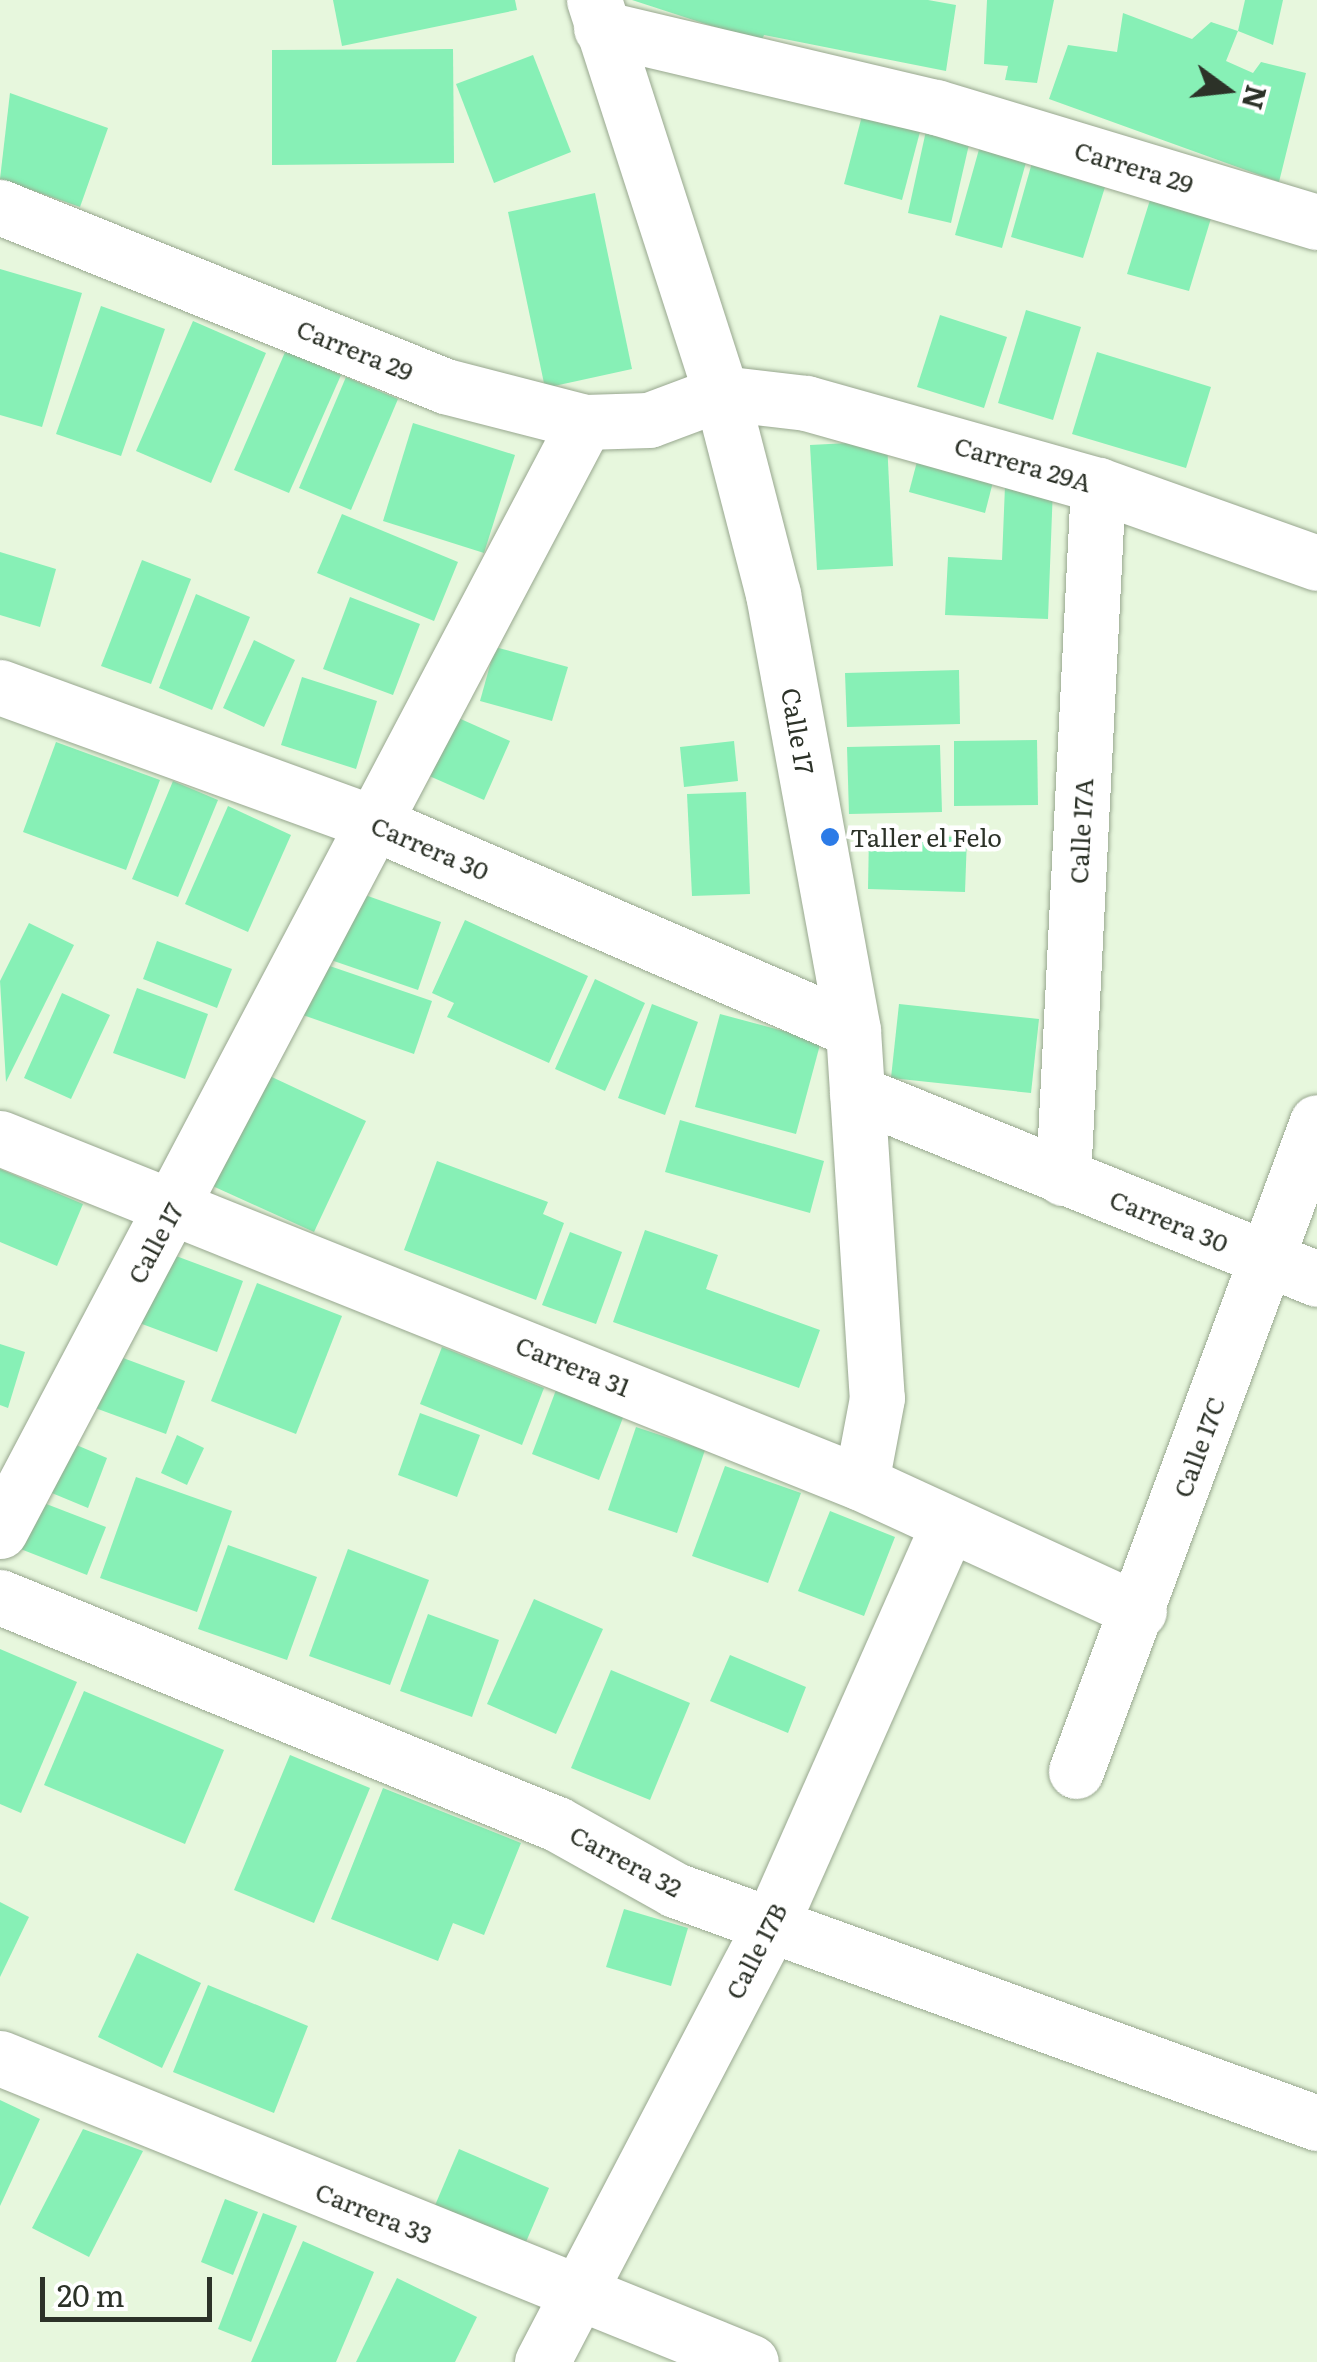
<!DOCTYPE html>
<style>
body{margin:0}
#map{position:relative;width:1317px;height:2362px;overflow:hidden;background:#e7f7dd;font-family:Literata,serif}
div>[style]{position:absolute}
.building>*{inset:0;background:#87f0b6}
.roads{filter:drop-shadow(0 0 2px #98a78f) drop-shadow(0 0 2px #98a78f)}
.street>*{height:55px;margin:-27.5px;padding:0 27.5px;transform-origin:27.5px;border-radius:27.5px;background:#fff}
.dots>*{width:28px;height:28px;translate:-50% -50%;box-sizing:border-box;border:5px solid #fff;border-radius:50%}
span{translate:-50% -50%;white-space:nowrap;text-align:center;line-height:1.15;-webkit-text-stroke:9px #fff;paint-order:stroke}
.street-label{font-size:25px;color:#2c3228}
.poi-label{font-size:25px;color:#2c3228}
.left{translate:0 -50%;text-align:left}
.north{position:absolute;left:1177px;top:40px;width:100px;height:100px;-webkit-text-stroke:8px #fff;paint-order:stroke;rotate:105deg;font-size:28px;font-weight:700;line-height:40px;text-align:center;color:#2c3228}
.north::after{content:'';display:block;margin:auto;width:35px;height:45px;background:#2c3228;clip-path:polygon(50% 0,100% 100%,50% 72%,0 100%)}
.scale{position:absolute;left:40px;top:2277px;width:172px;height:45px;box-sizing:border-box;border:5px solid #2c3228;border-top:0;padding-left:12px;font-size:30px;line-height:35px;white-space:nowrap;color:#2c3228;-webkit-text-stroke:8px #fff;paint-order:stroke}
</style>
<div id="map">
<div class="building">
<i style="clip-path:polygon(333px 0,515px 0,517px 10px,342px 46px)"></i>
<i style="clip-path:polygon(632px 0,928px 0,956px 5px,946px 71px,764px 35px,761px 42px)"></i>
<i style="clip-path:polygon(987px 0,1054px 0,1037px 83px,1005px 80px,1008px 66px,984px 64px)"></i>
<i style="clip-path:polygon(1245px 0,1283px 0,1273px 45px,1238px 31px)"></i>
<i style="clip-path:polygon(1123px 13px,1192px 39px,1211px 22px,1238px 31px,1226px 61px,1253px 73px,1261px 62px,1306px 73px,1279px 182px,1049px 99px,1068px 45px,1117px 52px)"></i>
<i style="clip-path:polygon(453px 49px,454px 163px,272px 165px,272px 50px)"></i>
<i style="clip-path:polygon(533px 55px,571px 152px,494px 183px,456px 84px)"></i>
<i style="clip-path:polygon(10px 93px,108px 128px,80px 207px,0 179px)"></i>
<i style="clip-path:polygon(868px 93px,926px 109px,902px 200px,844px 184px)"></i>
<i style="clip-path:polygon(929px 117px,973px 127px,951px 223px,908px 213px)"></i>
<i style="clip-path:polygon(985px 128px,1032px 141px,1002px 248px,955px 235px)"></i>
<i style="clip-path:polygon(1035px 152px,1109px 174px,1083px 258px,1011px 237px)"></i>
<i style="clip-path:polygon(1154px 187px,1215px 205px,1189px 291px,1127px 274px)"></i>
<i style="clip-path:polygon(595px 193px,632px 369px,545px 388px,508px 212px)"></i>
<i style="clip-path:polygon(0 269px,82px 293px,42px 427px,0 415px)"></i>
<i style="clip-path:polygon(101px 306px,165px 329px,121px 456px,56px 434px)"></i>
<i style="clip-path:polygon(1026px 310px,1081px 327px,1053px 420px,998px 403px)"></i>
<i style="clip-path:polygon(940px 315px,1007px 337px,984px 408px,917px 387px)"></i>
<i style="clip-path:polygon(193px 321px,266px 353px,211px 483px,136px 451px)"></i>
<i style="clip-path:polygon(286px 350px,341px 375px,289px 493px,234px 470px)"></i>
<i style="clip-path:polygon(1097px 352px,1211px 387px,1186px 468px,1072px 434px)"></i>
<i style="clip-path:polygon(346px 377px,398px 399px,351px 510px,299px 488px)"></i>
<i style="clip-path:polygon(413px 423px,515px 455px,484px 553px,383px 521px)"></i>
<i style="clip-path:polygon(887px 441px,893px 566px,817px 570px,810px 445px)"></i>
<i style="clip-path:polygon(919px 454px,995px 474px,985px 513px,909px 492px)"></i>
<i style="clip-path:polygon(1005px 486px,1053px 487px,1048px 619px,945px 615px,948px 557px,1002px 560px)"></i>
<i style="clip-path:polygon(342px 514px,458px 562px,434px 621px,317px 573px)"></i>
<i style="clip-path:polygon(0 552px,56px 569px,40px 627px,0 615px)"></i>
<i style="clip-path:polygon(142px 560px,191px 579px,151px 684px,101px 666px)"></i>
<i style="clip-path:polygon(196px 594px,250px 617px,212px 710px,159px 688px)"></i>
<i style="clip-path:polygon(350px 597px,420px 624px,393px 695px,323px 669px)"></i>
<i style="clip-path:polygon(254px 640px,295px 660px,264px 727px,223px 708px)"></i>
<i style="clip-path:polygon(495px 647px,568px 667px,552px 721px,480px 701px)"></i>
<i style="clip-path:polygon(959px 670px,960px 724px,847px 727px,845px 673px)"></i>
<i style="clip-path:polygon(302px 677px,377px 701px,356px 769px,281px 745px)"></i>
<i style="clip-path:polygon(454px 716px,510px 741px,484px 800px,427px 775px)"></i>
<i style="clip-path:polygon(1037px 740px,1038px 805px,954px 806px,954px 741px)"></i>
<i style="clip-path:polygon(734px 741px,738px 781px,684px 787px,680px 747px)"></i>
<i style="clip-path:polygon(56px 742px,160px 780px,126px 870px,23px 832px)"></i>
<i style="clip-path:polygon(940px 745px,942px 812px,849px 814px,847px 747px)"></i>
<i style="clip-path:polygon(173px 781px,218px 800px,178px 897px,132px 879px)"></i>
<i style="clip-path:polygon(746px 792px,750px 894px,692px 896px,687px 794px)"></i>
<i style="clip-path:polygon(228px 806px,291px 835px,248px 932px,185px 904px)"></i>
<i style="clip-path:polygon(869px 835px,967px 837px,965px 892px,868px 889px)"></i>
<i style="clip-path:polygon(351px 890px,441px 922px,418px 990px,328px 959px)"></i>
<i style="clip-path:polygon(465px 920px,588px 976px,549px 1063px,447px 1017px,454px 1003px,432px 993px)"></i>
<i style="clip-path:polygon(29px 923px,74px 945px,6px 1082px,0 981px)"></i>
<i style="clip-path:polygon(157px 941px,232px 969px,217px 1008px,143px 979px)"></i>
<i style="clip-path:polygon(318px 962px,432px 1001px,414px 1054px,300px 1014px)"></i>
<i style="clip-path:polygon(595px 979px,645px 1003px,605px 1091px,555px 1069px)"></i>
<i style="clip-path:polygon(137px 988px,208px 1014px,185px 1079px,113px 1053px)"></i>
<i style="clip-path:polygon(62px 993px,110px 1015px,71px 1099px,24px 1078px)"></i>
<i style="clip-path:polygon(652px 1004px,698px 1022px,665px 1115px,618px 1098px)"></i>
<i style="clip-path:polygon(899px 1004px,1039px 1019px,1031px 1093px,891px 1078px)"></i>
<i style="clip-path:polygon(720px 1014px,821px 1041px,796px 1134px,695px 1107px)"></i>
<i style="clip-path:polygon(259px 1071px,366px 1121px,314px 1232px,206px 1183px)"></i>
<i style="clip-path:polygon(680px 1120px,824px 1161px,810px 1213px,665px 1172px)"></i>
<i style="clip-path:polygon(437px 1161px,548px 1202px,543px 1214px,564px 1223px,536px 1300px,404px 1250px)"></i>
<i style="clip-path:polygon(0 1169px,83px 1204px,57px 1266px,0 1242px)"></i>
<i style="clip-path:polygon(645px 1230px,718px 1255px,706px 1289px,820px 1330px,799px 1388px,613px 1322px)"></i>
<i style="clip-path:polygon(570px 1232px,622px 1252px,596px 1324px,542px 1305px)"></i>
<i style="clip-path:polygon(160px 1250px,243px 1281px,217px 1352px,134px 1321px)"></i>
<i style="clip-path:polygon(257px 1283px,342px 1316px,296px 1434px,211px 1401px)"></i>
<i style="clip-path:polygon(0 1344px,25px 1352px,8px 1408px,0 1405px)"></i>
<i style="clip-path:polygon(442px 1347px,544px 1388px,522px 1445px,420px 1404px)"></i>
<i style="clip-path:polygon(107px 1352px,185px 1381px,166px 1434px,87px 1405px)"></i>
<i style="clip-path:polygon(556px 1390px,624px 1415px,599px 1480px,532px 1454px)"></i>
<i style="clip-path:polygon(420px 1413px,480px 1435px,457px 1497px,398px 1475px)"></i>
<i style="clip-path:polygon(636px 1427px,705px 1450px,677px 1533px,608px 1510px)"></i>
<i style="clip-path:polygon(177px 1435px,204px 1448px,187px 1485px,161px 1473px)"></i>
<i style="clip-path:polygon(67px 1441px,107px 1458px,88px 1508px,47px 1491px)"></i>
<i style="clip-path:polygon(725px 1466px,801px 1493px,768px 1583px,692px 1556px)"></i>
<i style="clip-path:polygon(136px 1477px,232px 1511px,197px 1612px,100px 1578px)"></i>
<i style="clip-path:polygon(36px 1500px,106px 1527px,87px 1575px,18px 1548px)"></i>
<i style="clip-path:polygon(830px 1511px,895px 1537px,864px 1616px,798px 1591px)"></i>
<i style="clip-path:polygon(228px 1545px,317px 1577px,287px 1660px,198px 1629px)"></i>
<i style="clip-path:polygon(348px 1549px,429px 1580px,390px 1685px,309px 1656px)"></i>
<i style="clip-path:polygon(534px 1599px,603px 1629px,556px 1734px,487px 1704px)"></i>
<i style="clip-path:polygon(428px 1614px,499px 1640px,472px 1717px,400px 1691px)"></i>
<i style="clip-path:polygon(0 1649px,77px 1682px,21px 1813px,0 1804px)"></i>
<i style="clip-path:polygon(730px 1655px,806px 1687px,788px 1733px,710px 1701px)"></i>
<i style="clip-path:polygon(611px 1670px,690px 1703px,650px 1800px,571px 1768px)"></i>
<i style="clip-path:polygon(84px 1691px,224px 1750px,185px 1844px,44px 1785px)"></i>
<i style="clip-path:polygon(290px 1755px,370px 1788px,314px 1923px,234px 1890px)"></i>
<i style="clip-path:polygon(383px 1788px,521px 1843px,484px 1935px,453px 1923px,438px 1961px,331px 1919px)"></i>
<i style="clip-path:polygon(0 1902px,29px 1917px,0 1977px)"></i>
<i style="clip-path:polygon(624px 1909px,688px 1928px,671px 1986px,606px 1967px)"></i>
<i style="clip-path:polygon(137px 1953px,201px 1983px,162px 2068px,98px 2037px)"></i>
<i style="clip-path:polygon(208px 1985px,308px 2026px,274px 2113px,173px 2072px)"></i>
<i style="clip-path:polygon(0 2100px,40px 2119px,0 2206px)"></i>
<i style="clip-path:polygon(83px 2129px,143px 2151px,89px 2257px,32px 2228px)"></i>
<i style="clip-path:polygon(459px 2149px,549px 2188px,523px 2249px,433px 2210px)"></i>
<i style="clip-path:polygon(225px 2199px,258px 2212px,233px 2275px,201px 2262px)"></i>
<i style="clip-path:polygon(263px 2213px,297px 2226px,251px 2342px,218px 2329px)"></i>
<i style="clip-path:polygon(303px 2241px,374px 2272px,336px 2362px,251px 2362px)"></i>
<i style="clip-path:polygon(397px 2278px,477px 2317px,455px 2362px,356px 2362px)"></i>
</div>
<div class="roads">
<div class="street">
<i style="left:594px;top:0;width:413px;rotate:72.1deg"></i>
<i style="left:721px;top:393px;width:208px;rotate:75.5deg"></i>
<i style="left:773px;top:594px;width:443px;rotate:79.6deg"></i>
<i style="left:853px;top:1030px;width:369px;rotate:86.3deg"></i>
<i style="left:877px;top:1398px;width:86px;rotate:100.7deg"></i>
<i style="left:601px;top:28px;width:344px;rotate:13.3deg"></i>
<i style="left:936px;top:107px;width:398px;rotate:16.8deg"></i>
<i style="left:0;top:207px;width:480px;rotate:21.9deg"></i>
<i style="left:445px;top:386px;width:145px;rotate:14.4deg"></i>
<i style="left:585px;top:422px;width:64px;rotate:-1.8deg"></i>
<i style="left:649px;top:420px;width:77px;rotate:-20.6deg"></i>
<i style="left:721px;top:393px;width:86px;rotate:6.7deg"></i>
<i style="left:806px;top:403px;width:303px;rotate:15.7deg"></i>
<i style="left:1098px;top:485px;width:232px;rotate:19.6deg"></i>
<i style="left:0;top:687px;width:403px;rotate:20deg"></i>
<i style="left:379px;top:825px;width:516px;rotate:23.39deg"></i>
<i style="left:857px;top:1093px;width:496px;rotate:22deg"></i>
<i style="left:0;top:1138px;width:928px;rotate:21.84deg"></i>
<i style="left:861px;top:1483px;width:306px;rotate:24.7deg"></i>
<i style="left:1063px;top:1178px;width:694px;rotate:-87.11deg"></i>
<i style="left:0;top:1531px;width:1254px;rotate:-62.19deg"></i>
<i style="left:0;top:1597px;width:601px;rotate:22.17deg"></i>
<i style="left:557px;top:1824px;width:135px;rotate:29.2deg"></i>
<i style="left:675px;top:1890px;width:683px;rotate:19.95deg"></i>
<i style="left:1076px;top:1771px;width:692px;rotate:-69.63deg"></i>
<i style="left:0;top:2058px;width:810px;rotate:22.04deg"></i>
<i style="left:542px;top:2362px;width:499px;rotate:-62.4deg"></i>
<i style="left:773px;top:1920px;width:429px;rotate:-66.1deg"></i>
</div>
</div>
<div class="dots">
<i style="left:830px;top:837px;background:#2c7be7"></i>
</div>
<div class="street-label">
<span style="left:1134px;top:167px;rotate:17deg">Carrera 29</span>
<span style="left:355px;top:350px;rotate:22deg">Carrera 29</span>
<span style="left:1023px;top:464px;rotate:16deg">Carrera 29A</span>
<span style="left:798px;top:731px;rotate:80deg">Calle 17</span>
<span style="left:1081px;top:831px;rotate:-87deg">Calle 17A</span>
<span style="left:430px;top:848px;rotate:23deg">Carrera 30</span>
<span style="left:1169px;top:1221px;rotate:22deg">Carrera 30</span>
<span style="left:155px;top:1243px;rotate:-62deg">Calle 17</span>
<span style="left:573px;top:1366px;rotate:22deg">Carrera 31</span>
<span style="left:1199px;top:1447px;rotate:-70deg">Calle 17C</span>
<span style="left:626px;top:1861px;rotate:28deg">Carrera 32</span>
<span style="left:756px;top:1951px;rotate:-63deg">Calle 17B</span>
<span style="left:374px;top:2213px;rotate:22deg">Carrera 33</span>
</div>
<div class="poi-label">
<span class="left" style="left:850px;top:837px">Taller el Felo</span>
</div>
<div class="north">N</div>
<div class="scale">20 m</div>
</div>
